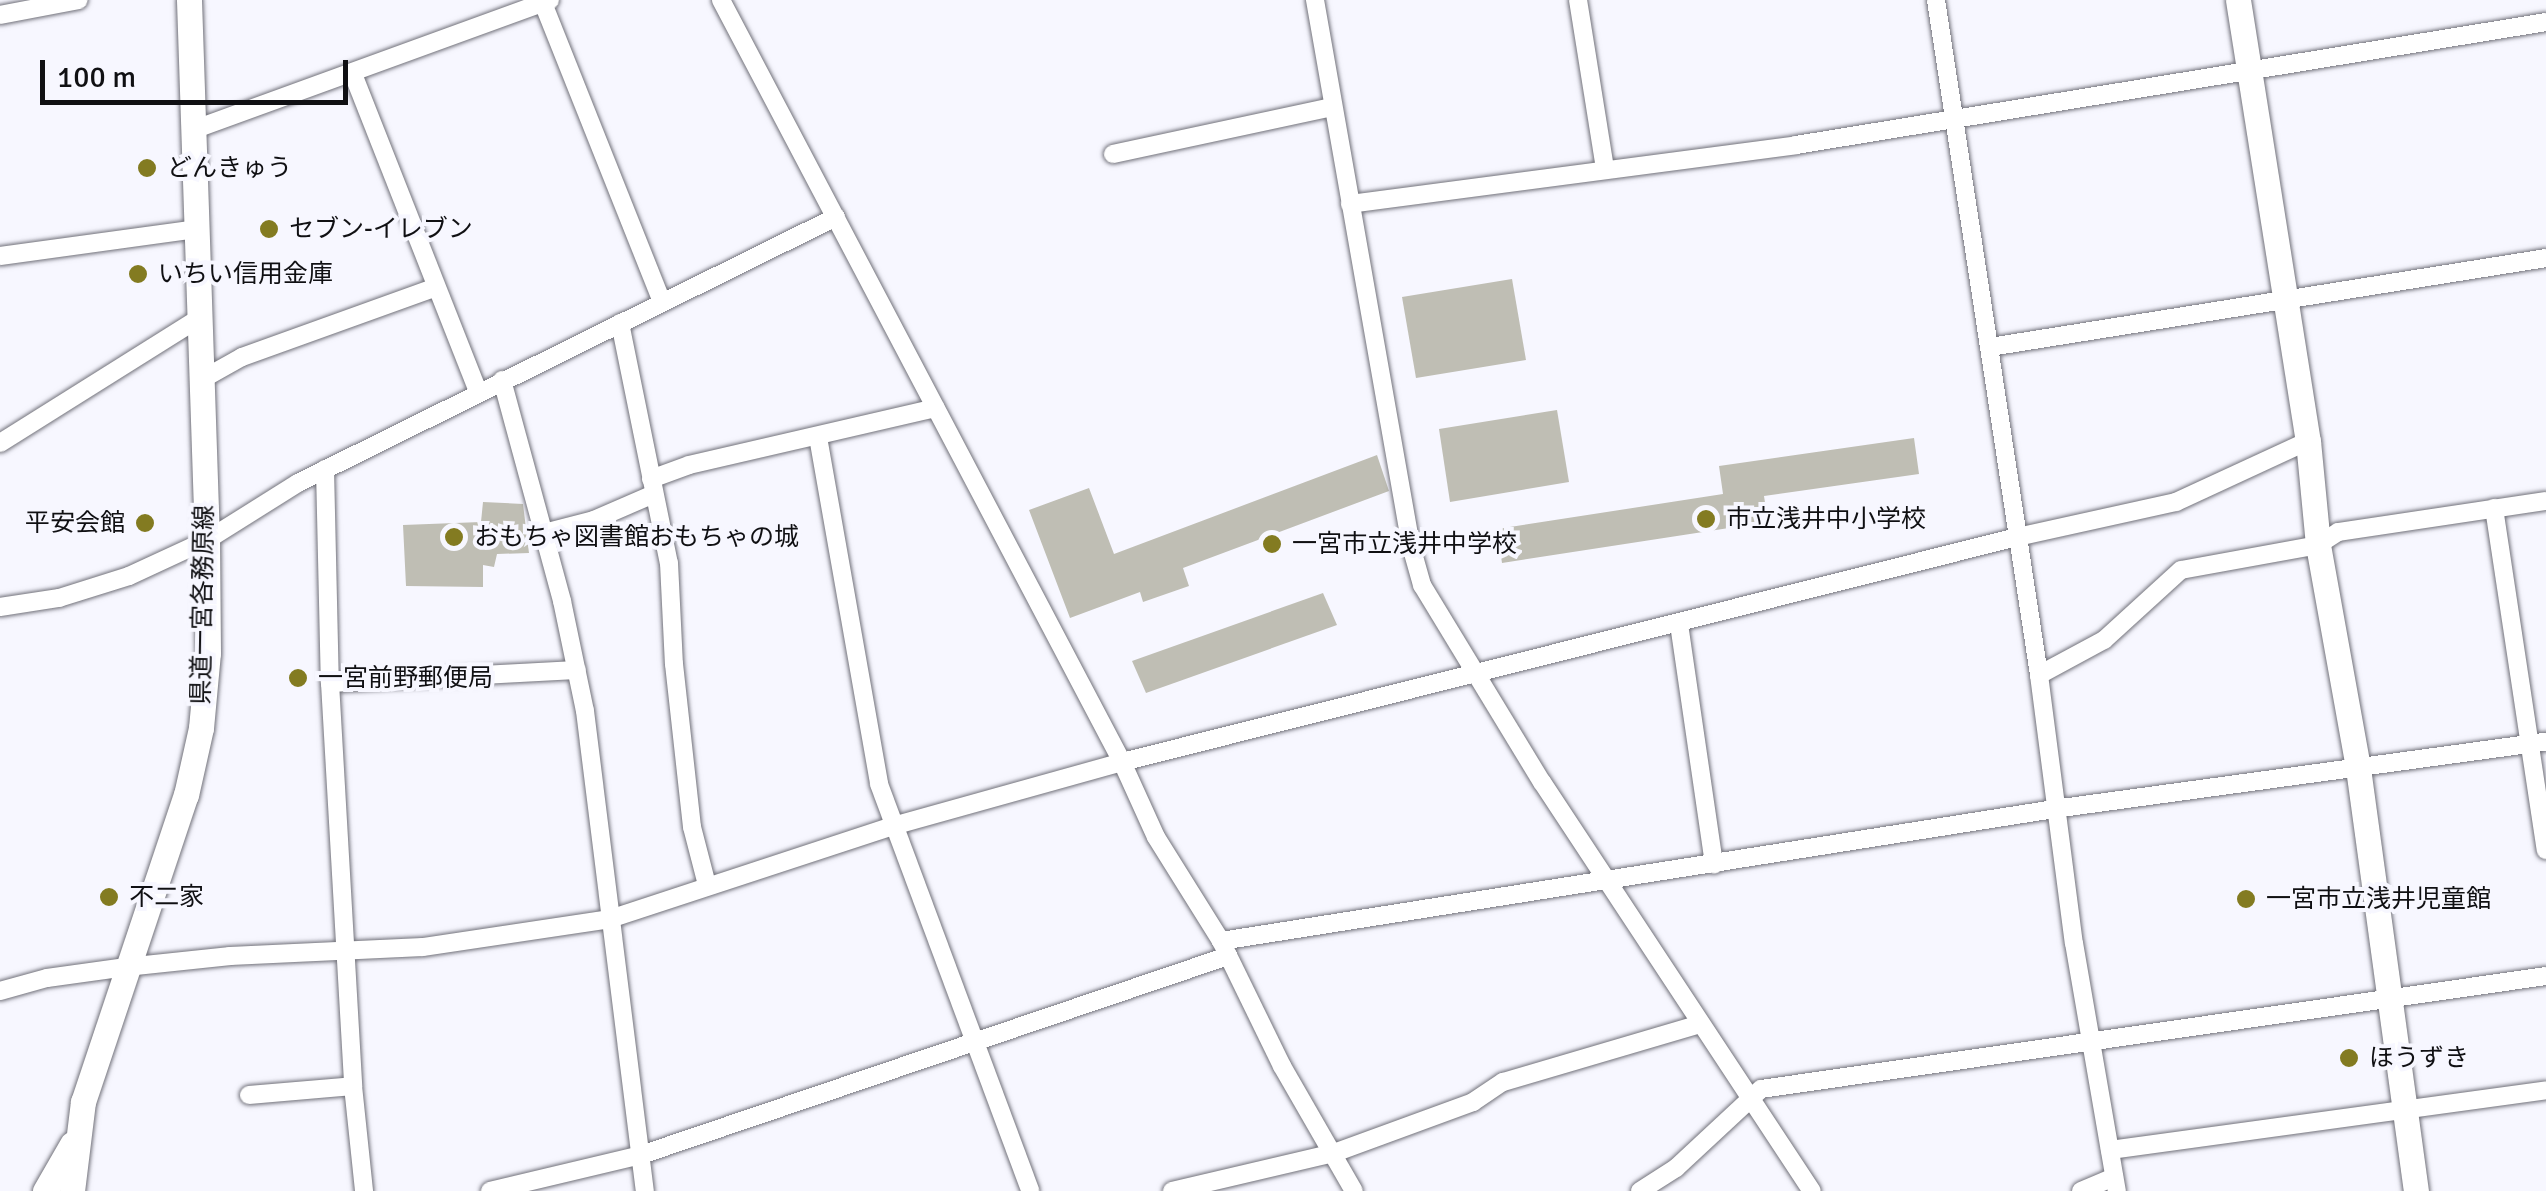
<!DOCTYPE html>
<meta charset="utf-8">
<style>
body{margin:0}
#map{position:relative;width:2546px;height:1191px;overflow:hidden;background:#f7f7ff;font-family:Signika,"Noto Sans JP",sans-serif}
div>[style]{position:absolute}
.building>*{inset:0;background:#bfbeb4}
.roads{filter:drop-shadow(0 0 2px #71717a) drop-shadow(0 0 2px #71717a)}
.street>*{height:18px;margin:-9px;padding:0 9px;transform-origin:9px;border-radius:9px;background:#fff}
.secondary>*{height:25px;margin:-12.5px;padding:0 12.5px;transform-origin:12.5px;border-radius:12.5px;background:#fff}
.dots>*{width:28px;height:28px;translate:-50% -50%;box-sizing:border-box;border:5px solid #f7f7ff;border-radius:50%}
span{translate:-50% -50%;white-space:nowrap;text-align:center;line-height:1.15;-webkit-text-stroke:8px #f7f7ff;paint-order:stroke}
.poi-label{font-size:25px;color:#101013}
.left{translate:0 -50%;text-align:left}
.right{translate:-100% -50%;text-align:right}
.street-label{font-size:25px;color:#101013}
.scale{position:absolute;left:40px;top:60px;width:308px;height:45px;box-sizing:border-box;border:5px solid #101013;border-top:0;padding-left:12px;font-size:30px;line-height:35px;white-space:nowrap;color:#101013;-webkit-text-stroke:8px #f7f7ff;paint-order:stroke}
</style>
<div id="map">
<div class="building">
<i style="clip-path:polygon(1512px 279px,1526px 360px,1416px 378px,1402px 297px)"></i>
<i style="clip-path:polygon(1557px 410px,1569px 482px,1450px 502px,1439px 429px)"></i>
<i style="clip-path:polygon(1914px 438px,1919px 474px,1764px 496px,1768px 522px,1502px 563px,1497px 529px,1723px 494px,1719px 466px)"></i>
<i style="clip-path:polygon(1377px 455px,1389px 491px,1183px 568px,1189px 586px,1143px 602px,1140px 592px,1070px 618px,1029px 510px,1089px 488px,1114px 554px)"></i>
<i style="clip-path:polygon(483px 502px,523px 504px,529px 553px,497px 554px,494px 567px,483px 565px,483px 587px,406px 586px,403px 525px,481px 522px)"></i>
<i style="clip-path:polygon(1323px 593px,1337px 625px,1146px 693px,1132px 661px)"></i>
</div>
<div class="roads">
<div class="street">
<i style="left:721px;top:0;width:861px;rotate:62.24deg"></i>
<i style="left:1122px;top:762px;width:82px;rotate:65.6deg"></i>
<i style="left:1156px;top:837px;width:123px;rotate:58deg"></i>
<i style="left:1221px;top:941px;width:139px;rotate:64deg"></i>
<i style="left:1282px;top:1066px;width:144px;rotate:60.1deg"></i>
<i style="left:1315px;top:0;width:554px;rotate:80.03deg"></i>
<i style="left:1411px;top:546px;width:41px;rotate:74.2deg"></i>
<i style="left:1422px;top:585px;width:231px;rotate:58.7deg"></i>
<i style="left:1542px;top:782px;width:490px;rotate:56.6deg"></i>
<i style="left:1578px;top:0;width:170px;rotate:80.9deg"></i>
<i style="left:1936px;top:0;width:683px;rotate:81.32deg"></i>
<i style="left:2039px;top:675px;width:270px;rotate:82.6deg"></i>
<i style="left:2074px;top:943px;width:252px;rotate:80.2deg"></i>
<i style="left:543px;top:3px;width:322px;rotate:68.3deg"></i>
<i style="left:0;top:15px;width:80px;rotate:-10.8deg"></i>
<i style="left:353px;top:74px;width:342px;rotate:68.5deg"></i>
<i style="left:193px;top:130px;width:380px;rotate:-20deg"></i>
<i style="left:1113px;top:154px;width:224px;rotate:-12.1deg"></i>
<i style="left:1350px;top:204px;width:450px;rotate:-7.5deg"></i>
<i style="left:1796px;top:145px;width:760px;rotate:-9.31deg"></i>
<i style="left:0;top:256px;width:198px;rotate:-7.8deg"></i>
<i style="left:620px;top:323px;width:245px;rotate:78.5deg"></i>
<i style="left:669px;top:563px;width:101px;rotate:87.2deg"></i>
<i style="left:674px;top:664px;width:164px;rotate:83.7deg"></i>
<i style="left:692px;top:827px;width:60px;rotate:75.5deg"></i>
<i style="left:1990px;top:347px;width:563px;rotate:-9.09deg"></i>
<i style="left:201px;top:380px;width:47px;rotate:-29.3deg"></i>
<i style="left:242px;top:357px;width:206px;rotate:-19.8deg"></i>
<i style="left:502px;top:380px;width:229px;rotate:74.8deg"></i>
<i style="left:562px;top:601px;width:112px;rotate:78.2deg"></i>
<i style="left:585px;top:711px;width:484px;rotate:82.9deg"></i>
<i style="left:818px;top:437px;width:352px;rotate:80deg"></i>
<i style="left:879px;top:784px;width:434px;rotate:69.6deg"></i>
<i style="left:0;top:443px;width:235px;rotate:-32.1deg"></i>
<i style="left:325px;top:469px;width:214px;rotate:88.7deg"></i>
<i style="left:330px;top:683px;width:404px;rotate:86.7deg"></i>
<i style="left:353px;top:1086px;width:106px;rotate:84deg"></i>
<i style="left:651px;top:479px;width:40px;rotate:-20.2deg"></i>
<i style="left:689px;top:465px;width:253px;rotate:-13deg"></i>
<i style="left:2494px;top:508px;width:346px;rotate:81.4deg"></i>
<i style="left:544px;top:533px;width:52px;rotate:-14.6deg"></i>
<i style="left:594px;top:520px;width:65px;rotate:-23.4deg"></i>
<i style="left:0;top:607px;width:60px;rotate:-8.7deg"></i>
<i style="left:59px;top:598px;width:73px;rotate:-17.4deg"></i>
<i style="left:129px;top:576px;width:86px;rotate:-24.8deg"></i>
<i style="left:207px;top:540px;width:107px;rotate:-32.1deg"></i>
<i style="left:298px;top:483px;width:600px;rotate:-26.31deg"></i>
<i style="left:1679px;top:624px;width:243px;rotate:81.7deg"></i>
<i style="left:2039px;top:675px;width:74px;rotate:-28.3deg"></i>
<i style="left:2104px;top:640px;width:104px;rotate:-42.3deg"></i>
<i style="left:2181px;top:570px;width:139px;rotate:-10.3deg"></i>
<i style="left:2318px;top:545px;width:24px;rotate:-33deg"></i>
<i style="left:2338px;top:532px;width:210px;rotate:-8.5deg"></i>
<i style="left:330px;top:683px;width:247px;rotate:-3deg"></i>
<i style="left:1221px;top:941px;width:843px;rotate:-9deg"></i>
<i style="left:2054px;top:809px;width:497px;rotate:-7.8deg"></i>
<i style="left:0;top:991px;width:49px;rotate:-15.5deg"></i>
<i style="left:47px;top:978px;width:80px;rotate:-7.9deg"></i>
<i style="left:126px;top:967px;width:105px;rotate:-6deg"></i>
<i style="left:230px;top:956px;width:193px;rotate:-2.7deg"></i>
<i style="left:423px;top:947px;width:189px;rotate:-8.5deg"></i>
<i style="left:610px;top:919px;width:298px;rotate:-18.2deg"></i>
<i style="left:893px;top:826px;width:238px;rotate:-15.6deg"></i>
<i style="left:1122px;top:762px;width:923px;rotate:-14.11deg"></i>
<i style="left:2017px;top:537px;width:163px;rotate:-12.4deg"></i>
<i style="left:2176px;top:502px;width:145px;rotate:-24.8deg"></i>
<i style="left:249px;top:1095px;width:104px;rotate:-4.9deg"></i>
<i style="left:2110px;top:1150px;width:440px;rotate:-7.8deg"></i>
<i style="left:490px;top:1191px;width:155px;rotate:-13.4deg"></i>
<i style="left:641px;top:1155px;width:620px;rotate:-18.73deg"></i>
<i style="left:1172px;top:1191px;width:166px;rotate:-13.2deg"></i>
<i style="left:1334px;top:1153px;width:148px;rotate:-20.1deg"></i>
<i style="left:1473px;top:1102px;width:36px;rotate:-34deg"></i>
<i style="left:1503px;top:1082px;width:205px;rotate:-16.4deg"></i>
<i style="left:1640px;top:1191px;width:43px;rotate:-32.6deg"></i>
<i style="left:1676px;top:1168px;width:116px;rotate:-42.9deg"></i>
<i style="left:1761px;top:1089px;width:793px;rotate:-8.19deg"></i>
<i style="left:2081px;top:1191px;width:36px;rotate:-23deg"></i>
</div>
<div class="secondary">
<i style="left:2238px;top:0;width:447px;rotate:81deg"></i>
<i style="left:2308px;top:441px;width:104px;rotate:84.5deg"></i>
<i style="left:2318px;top:545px;width:227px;rotate:79.8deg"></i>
<i style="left:2358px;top:768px;width:427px;rotate:82.2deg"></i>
<i style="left:45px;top:1191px;width:54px;rotate:-60.1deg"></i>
<i style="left:72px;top:1191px;width:90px;rotate:-83deg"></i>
<i style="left:83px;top:1102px;width:324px;rotate:-71.5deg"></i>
<i style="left:186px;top:795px;width:69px;rotate:-77.4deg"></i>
<i style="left:201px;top:728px;width:75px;rotate:-84.7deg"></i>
<i style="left:208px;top:653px;width:113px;rotate:-90.5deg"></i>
<i style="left:207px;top:540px;width:540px;rotate:-91.91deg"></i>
</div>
</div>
<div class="dots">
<i style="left:147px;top:168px;background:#837b21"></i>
<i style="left:269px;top:229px;background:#837b21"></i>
<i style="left:138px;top:274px;background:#837b21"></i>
<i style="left:1706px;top:519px;background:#837b21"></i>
<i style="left:145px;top:523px;background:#837b21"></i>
<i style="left:454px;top:537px;background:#837b21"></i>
<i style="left:1272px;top:544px;background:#837b21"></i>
<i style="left:298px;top:678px;background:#837b21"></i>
<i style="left:109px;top:897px;background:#837b21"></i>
<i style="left:2246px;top:899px;background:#837b21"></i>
<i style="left:2349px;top:1058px;background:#837b21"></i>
</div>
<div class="poi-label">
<span class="left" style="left:167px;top:168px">どんきゅう</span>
<span class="left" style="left:289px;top:229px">セブン-イレブン</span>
<span class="left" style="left:158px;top:274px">いちい信用金庫</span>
<span class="left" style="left:1726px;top:519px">市立浅井中小学校</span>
<span class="right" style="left:125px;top:523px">平安会館</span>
<span class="left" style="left:474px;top:537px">おもちゃ図書館おもちゃの城</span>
<span class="left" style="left:1292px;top:544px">一宮市立浅井中学校</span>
<span class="left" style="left:318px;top:678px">一宮前野郵便局</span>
<span class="left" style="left:129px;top:897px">不二家</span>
<span class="left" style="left:2266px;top:899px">一宮市立浅井児童館</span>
<span class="left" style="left:2369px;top:1058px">ほうずき</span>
</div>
<div class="street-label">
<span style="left:203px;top:605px;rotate:-89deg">県道一宮各務原線</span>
</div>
<div class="scale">100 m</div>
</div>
